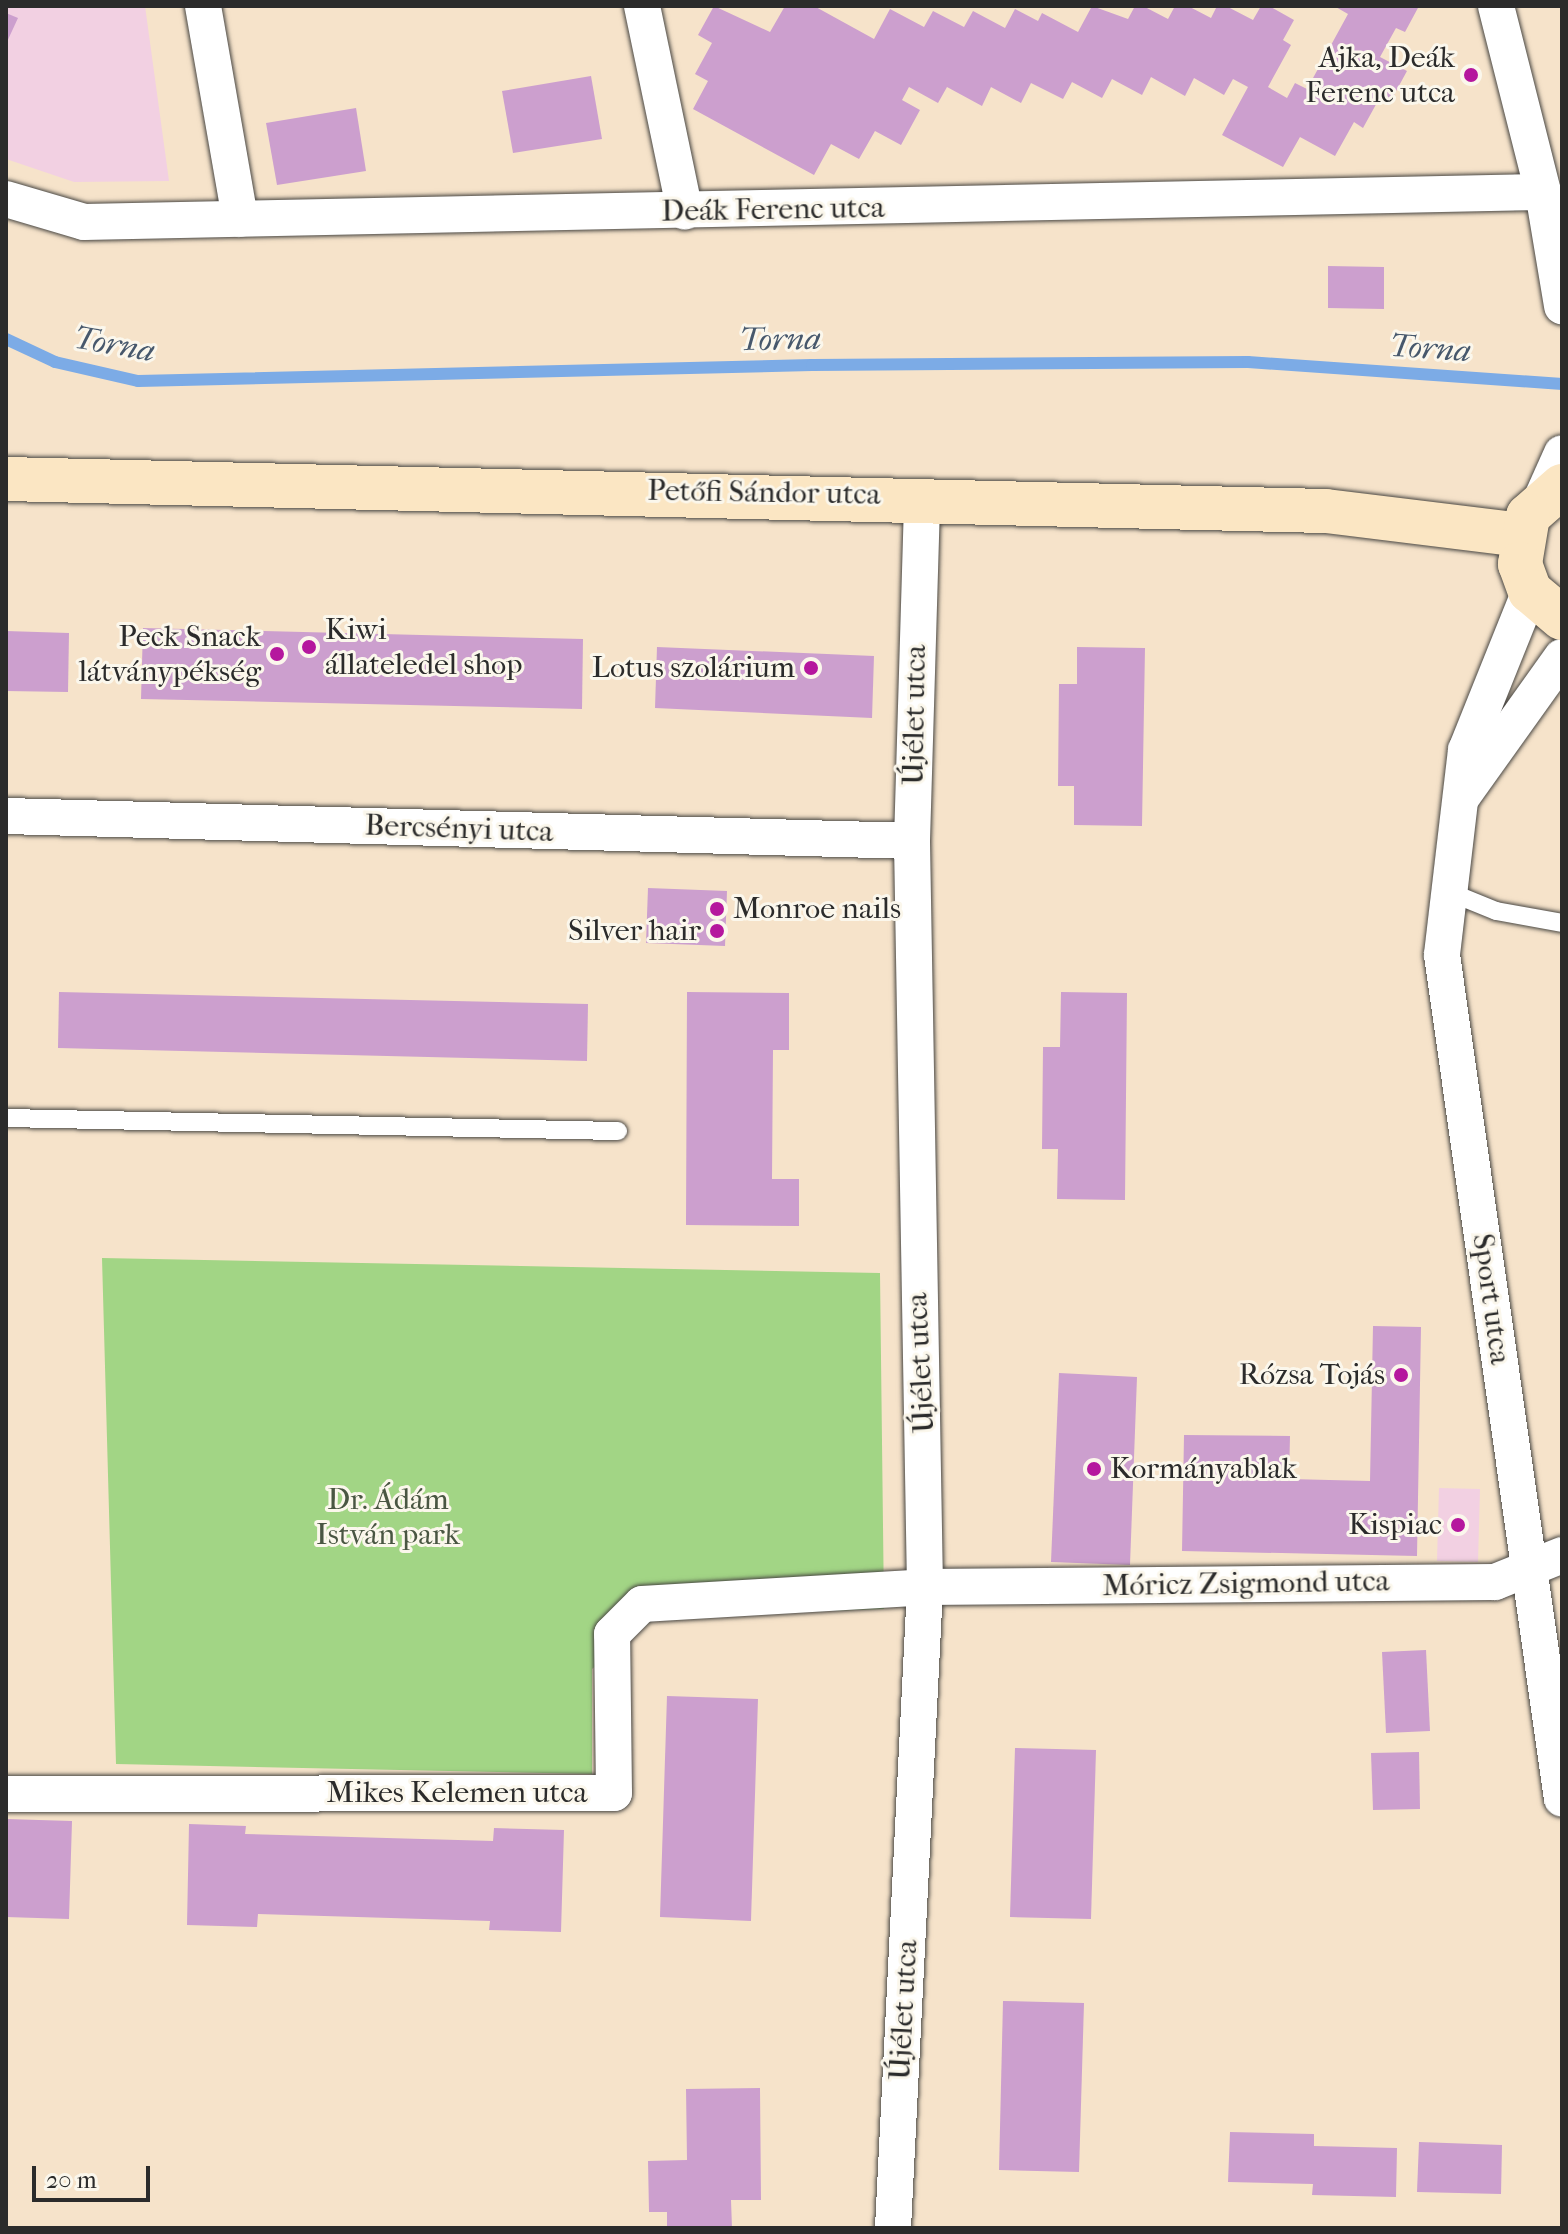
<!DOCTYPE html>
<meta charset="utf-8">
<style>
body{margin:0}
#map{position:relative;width:1568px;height:2234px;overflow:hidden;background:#f6e3ca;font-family:"IM FELL French Canon",serif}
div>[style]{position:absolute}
.built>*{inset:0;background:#f2d0e2}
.green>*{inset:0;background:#a2d585}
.stream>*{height:12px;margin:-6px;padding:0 6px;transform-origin:6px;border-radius:6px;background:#7cabe6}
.building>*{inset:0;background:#cc9fce}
.roads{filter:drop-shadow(0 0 2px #494743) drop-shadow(0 0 2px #494743)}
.service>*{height:18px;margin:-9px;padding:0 9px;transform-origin:9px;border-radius:9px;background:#fff}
.minor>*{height:36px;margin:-18px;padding:0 18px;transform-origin:18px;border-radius:18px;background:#fff}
.secondary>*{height:44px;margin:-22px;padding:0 22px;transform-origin:22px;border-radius:22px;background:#fbe6c3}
.dots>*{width:22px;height:22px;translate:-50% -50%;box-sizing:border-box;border:4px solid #fbf7ec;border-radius:50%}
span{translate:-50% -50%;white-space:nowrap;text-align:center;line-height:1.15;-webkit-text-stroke:6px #fbf7ec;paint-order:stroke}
.poi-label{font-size:30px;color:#2b2b2b}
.right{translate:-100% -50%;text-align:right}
.left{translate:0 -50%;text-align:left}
.street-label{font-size:30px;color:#2b2b2b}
.park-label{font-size:30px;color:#495642}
.water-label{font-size:32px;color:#47586c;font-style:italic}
.frame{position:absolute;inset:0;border:8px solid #2b2b2b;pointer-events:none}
.scale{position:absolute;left:32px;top:2166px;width:118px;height:36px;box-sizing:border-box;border:4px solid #2b2b2b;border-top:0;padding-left:10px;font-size:24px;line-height:28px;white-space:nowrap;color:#2b2b2b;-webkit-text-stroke:6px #fbf7ec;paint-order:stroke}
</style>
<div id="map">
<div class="built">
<i style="clip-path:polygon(6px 6px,145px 6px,169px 181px,74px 182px,6px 159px)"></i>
<i style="clip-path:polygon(1439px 1488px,1480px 1489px,1478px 1562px,1437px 1561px)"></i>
</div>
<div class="green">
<i style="clip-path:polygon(102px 1258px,880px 1273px,884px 1609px,656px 1617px,592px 1669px,592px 1774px,116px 1764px)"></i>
</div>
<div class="stream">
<i style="left:6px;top:339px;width:54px;rotate:25.1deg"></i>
<i style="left:55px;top:362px;width:85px;rotate:12.9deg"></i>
<i style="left:138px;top:381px;width:674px;rotate:-1.36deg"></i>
<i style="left:812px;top:365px;width:436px;rotate:-0.4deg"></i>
<i style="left:1248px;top:362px;width:315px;rotate:4deg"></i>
</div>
<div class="building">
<i style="clip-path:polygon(714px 6px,770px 32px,785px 6px,814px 6px,874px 39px,890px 9px,924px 27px,933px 11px,964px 27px,973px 11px,1005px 28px,1015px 9px,1038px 21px,1042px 13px,1078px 32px,1092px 6px,1128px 19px,1135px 6px,1143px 6px,1168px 19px,1175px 6px,1188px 6px,1211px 18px,1217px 6px,1226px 6px,1253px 20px,1261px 6px,1269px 6px,1294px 20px,1283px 40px,1291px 45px,1268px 87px,1287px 98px,1295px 83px,1307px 89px,1348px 14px,1334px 6px,1419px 6px,1405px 32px,1396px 28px,1380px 57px,1407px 71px,1389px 104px,1379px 99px,1363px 128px,1354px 122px,1335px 156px,1300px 137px,1283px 167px,1222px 135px,1248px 87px,1233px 79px,1224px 95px,1194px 78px,1185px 96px,1151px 77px,1142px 95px,1112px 79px,1102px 98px,1072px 82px,1063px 99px,1031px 83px,1021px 103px,991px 87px,982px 106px,947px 87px,938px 103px,909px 87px,902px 100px,920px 110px,901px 145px,875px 131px,859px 159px,831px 144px,814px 175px,693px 109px,708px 81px,695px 74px,712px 43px,698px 35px)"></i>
<i style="clip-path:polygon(6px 13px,18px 18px,6px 44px)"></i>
<i style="clip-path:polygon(591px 76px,602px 139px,513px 153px,502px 91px)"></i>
<i style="clip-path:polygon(356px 108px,366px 171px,277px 185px,266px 123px)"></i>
<i style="clip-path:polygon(1328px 266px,1384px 267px,1384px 309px,1328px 308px)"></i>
<i style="clip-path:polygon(143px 628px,583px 639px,582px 709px,141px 699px)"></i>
<i style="clip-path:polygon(6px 631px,69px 633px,68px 692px,6px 691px)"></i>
<i style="clip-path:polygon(657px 647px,874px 656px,872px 718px,655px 708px)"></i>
<i style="clip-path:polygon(1077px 647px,1145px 648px,1142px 826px,1074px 825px,1074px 786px,1058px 786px,1059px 684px,1077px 684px)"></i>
<i style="clip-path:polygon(648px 888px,727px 891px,725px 946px,646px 943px)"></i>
<i style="clip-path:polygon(59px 992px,588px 1004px,587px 1061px,58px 1048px)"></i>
<i style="clip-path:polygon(687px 992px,789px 993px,789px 1050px,773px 1050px,772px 1179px,799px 1179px,799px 1226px,686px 1225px)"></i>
<i style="clip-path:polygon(1061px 992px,1127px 993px,1125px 1200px,1057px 1199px,1058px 1149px,1042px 1149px,1043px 1047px,1060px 1047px)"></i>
<i style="clip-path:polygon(1373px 1326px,1421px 1327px,1417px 1556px,1182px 1551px,1184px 1435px,1290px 1436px,1289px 1479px,1370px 1481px)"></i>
<i style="clip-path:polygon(1059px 1373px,1137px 1377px,1130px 1565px,1051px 1562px)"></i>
<i style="clip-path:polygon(1426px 1650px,1430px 1731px,1386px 1733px,1382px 1652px)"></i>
<i style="clip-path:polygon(667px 1696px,758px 1699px,751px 1921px,660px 1917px)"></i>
<i style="clip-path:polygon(1015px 1748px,1096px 1750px,1091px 1919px,1010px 1917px)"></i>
<i style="clip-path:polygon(1419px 1752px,1420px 1809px,1373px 1810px,1371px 1753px)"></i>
<i style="clip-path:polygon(6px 1819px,72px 1821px,69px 1919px,6px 1917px)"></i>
<i style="clip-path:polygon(189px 1824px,246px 1826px,245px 1834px,493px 1841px,494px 1828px,564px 1830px,561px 1932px,489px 1930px,490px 1921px,258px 1914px,257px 1927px,187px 1925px)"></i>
<i style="clip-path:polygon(1003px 2001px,1084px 2003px,1079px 2172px,999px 2170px)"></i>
<i style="clip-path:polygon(760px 2088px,761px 2200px,731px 2200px,732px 2228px,667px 2228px,667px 2212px,649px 2212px,648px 2161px,687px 2160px,686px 2089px)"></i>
<i style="clip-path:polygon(1230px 2132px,1314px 2134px,1314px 2146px,1397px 2148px,1396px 2197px,1312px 2195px,1313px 2184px,1228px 2182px)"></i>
<i style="clip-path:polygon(1419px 2142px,1502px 2145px,1501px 2194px,1417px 2192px)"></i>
</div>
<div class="roads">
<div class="service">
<i style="left:1447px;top:891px;width:53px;rotate:22.2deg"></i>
<i style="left:1496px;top:911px;width:67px;rotate:10.3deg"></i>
<i style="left:6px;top:1118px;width:612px;rotate:1.22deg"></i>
</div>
<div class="minor">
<i style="left:203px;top:6px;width:216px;rotate:80.1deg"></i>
<i style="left:642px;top:6px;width:210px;rotate:78.2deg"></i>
<i style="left:1496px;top:6px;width:192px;rotate:75.8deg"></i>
<i style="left:1543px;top:192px;width:116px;rotate:80.5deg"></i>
<i style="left:6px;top:199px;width:81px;rotate:16.4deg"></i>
<i style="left:84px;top:222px;width:1459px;rotate:-1.18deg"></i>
<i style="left:1541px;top:500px;width:51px;rotate:-65.9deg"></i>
<i style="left:1530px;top:591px;width:171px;rotate:111.9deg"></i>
<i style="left:1466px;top:750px;width:206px;rotate:96.7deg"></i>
<i style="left:1442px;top:955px;width:852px;rotate:81.91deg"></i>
<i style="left:1462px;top:797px;width:172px;rotate:-54.5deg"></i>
<i style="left:6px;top:816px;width:906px;rotate:1.58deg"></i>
<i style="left:6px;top:1794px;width:608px;rotate:-0.09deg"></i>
<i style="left:614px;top:1793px;width:159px;rotate:-90.7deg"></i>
<i style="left:612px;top:1634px;width:42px;rotate:-45deg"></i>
<i style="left:642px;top:1604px;width:284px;rotate:-3.4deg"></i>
<i style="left:925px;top:1587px;width:570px;rotate:-0.5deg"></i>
<i style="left:1495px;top:1582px;width:72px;rotate:-21.9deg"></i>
<i style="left:893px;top:2228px;width:642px;rotate:-87.14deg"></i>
<i style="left:925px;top:1587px;width:746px;rotate:-91deg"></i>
<i style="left:912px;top:841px;width:344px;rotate:-88.3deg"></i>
</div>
<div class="secondary">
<i style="left:6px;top:479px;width:1320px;rotate:1.39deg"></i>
<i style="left:1326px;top:511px;width:196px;rotate:7deg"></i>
<i style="left:1562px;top:486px;width:45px;rotate:138.6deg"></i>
<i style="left:1528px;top:516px;width:49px;rotate:99.5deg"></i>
<i style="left:1520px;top:564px;width:29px;rotate:70deg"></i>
<i style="left:1530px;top:591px;width:42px;rotate:40.2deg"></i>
</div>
</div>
<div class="dots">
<i style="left:1471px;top:75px;background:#b5179e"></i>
<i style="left:309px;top:647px;background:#b5179e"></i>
<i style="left:277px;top:654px;background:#b5179e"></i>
<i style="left:811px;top:668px;background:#b5179e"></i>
<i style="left:717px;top:909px;background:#b5179e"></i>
<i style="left:717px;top:931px;background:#b5179e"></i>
<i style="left:1401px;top:1375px;background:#b5179e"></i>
<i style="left:1094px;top:1469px;background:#b5179e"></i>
<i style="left:1458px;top:1525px;background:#b5179e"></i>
</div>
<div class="poi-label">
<span class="right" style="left:1455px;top:75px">Ajka, Deák<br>Ferenc utca</span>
<span class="left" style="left:325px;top:647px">Kiwi<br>állateledel shop</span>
<span class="right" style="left:261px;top:654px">Peck Snack<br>látványpékség</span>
<span class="right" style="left:795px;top:668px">Lotus szolárium</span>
<span class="left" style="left:733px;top:909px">Monroe nails</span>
<span class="right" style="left:701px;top:931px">Silver hair</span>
<span class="right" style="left:1385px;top:1375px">Rózsa Tojás</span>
<span class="left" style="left:1110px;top:1469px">Kormányablak</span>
<span class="right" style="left:1442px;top:1525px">Kispiac</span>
</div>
<div class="street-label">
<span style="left:773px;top:210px;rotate:-1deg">Deák Ferenc utca</span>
<span style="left:764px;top:493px;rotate:1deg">Petőfi Sándor utca</span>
<span style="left:915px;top:715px;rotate:-89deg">Újélet utca</span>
<span style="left:459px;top:829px;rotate:2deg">Bercsényi utca</span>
<span style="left:1491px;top:1299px;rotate:82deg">Sport utca</span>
<span style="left:921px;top:1363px;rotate:-93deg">Újélet utca</span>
<span style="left:1246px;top:1584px;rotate:-1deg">Móricz Zsigmond utca</span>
<span style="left:457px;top:1793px">Mikes Kelemen utca</span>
<span style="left:904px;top:2010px;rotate:-87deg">Újélet utca</span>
</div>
<div class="park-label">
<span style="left:388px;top:1517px">Dr. Ádám<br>István park</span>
</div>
<div class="water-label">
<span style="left:780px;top:340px;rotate:-1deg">Torna</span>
<span style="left:114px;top:345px;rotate:10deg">Torna</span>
<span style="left:1430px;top:349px;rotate:4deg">Torna</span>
</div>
<div class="frame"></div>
<div class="scale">20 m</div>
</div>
